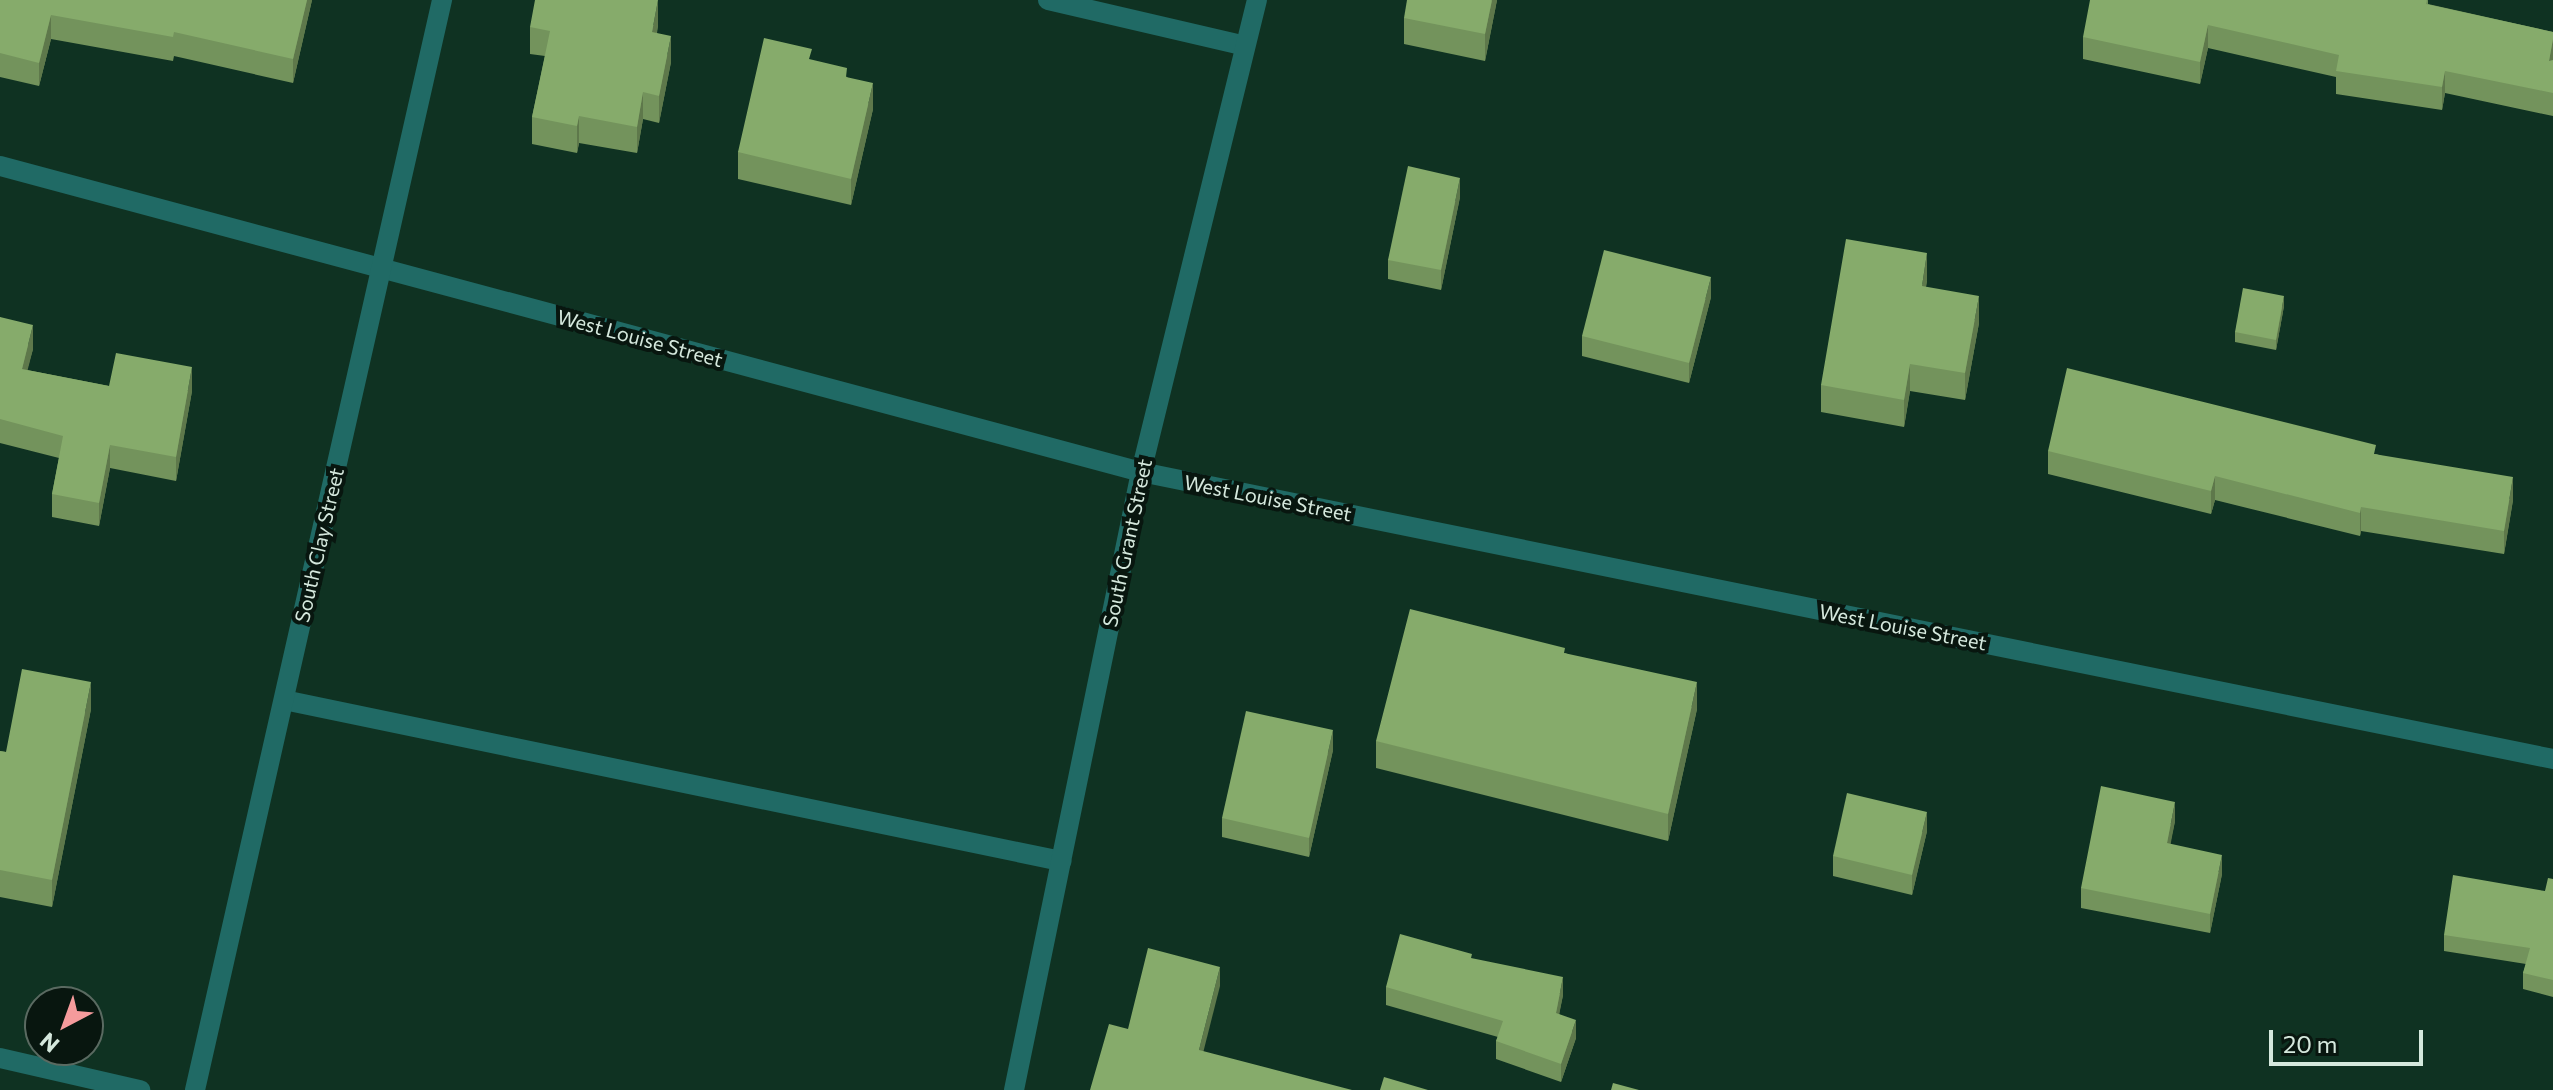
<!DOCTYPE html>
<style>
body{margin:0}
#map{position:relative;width:2553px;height:1090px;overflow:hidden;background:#0f3222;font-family:Commissioner,sans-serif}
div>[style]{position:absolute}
.minor>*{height:20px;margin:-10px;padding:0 10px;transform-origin:10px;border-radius:10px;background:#206a65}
.wall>*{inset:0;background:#73935c}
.shaded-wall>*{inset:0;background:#5e784b}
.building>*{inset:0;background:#86ab6b}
span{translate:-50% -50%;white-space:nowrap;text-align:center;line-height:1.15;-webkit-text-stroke:8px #08160f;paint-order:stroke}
.street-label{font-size:20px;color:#d5e8dd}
.north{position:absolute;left:24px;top:986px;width:80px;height:80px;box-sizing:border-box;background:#08160f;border:2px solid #5a6a61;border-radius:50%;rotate:221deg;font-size:22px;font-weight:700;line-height:32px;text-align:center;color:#d5e8dd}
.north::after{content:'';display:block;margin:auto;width:28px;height:36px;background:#f59b9c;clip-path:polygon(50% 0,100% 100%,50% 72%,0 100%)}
.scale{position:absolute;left:2269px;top:1030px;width:154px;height:36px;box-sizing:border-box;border:4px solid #d5e8dd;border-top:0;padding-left:10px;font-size:24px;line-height:28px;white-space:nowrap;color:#d5e8dd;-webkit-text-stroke:6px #08160f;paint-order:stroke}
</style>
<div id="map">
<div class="minor">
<i style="left:1048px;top:0;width:202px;rotate:13.1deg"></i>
<i style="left:0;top:166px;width:1181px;rotate:15.01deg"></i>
<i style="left:1141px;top:472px;width:1441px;rotate:11.49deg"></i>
<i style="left:284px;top:700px;width:794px;rotate:11.71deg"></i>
<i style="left:0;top:1058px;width:144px;rotate:12.9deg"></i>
<i style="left:195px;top:1090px;width:1118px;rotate:-77.23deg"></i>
<i style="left:1014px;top:1090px;width:631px;rotate:-78.39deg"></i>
<i style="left:1141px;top:472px;width:486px;rotate:-76.2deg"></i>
</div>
<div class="wall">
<i style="clip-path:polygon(0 0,312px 0,293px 83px,174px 56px,173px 61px,51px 39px,39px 86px,0 77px)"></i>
<i style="clip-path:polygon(1497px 0,1485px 61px,1404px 44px,1404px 18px)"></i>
<i style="clip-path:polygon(2428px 0,2428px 4px,2553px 32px,2553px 116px,2445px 93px,2442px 110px,2336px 94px,2336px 77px,2208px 48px,2200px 84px,2083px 59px,2083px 37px)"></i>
<i style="clip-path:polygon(658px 25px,657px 33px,671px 62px,659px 123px,643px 119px,637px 153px,579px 143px,577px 153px,532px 144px,532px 117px,545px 56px,530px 54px,530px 27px)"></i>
<i style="clip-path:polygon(812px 60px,847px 77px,873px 109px,851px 205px,738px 179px,738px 152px)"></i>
<i style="clip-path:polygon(1460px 197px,1441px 290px,1388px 279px,1388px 260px)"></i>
<i style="clip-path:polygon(1927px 280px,1926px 287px,1979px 323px,1965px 400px,1910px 391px,1904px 427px,1821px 412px,1821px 385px)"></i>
<i style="clip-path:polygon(1711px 297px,1689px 383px,1582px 356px,1582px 336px)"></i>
<i style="clip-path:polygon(2284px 306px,2276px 350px,2235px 342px,2235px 332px)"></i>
<i style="clip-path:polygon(0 317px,33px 349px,27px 370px,109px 386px,192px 391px,176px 481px,110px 468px,99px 526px,52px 517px,52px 494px,59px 458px,0 443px)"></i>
<i style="clip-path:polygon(2048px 451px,2376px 454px,2513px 500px,2504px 554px,2361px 531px,2360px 536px,2215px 500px,2211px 514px,2048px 474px)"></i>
<i style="clip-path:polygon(1565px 653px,1697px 709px,1668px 841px,1376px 768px,1376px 741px)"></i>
<i style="clip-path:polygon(91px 709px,52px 907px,0 897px,0 751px,6px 752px)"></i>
<i style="clip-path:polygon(1333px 750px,1309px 857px,1222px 837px,1222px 818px)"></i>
<i style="clip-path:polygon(2175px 821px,2170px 844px,2222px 874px,2210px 933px,2081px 908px,2081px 888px)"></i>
<i style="clip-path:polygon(1927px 831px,1912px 895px,1833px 876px,1833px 856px)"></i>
<i style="clip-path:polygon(2553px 879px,2553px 997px,2523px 989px,2523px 973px,2526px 964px,2444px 951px,2444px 935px,2545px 891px)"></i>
<i style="clip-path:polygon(1472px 959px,1563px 995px,1559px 1014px,1576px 1038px,1561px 1082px,1496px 1059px,1496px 1041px,1498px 1037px,1386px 1005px,1386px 987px)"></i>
</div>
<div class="shaded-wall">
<i style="clip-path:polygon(307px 0,312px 0,293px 83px,293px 59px)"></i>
<i style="clip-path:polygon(658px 0,658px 25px,652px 58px,652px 32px)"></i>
<i style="clip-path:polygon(1492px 0,1497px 0,1485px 61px,1485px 34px)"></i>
<i style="clip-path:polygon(51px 15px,51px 39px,39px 86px,39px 63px)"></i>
<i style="clip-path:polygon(2208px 25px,2208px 48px,2200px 84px,2200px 62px)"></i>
<i style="clip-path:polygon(671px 36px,671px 62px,659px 123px,659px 96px)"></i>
<i style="clip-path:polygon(2553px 39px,2553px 62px,2549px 61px)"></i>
<i style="clip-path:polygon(2445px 71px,2445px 93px,2442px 110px,2442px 87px)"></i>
<i style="clip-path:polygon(873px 83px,873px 109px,851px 205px,851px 179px)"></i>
<i style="clip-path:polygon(643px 92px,643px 119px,637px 153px,637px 127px)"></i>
<i style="clip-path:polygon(579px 116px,579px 143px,577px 153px,577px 126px)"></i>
<i style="clip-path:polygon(1460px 178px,1460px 197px,1441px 290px,1441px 270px)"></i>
<i style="clip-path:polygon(1927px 253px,1927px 280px,1922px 313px,1922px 286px)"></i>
<i style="clip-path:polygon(1711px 277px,1711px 297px,1689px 383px,1689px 363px)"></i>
<i style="clip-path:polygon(1979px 296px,1979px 323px,1965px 400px,1965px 373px)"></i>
<i style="clip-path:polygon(2284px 296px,2284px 306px,2276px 350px,2276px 340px)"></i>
<i style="clip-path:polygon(33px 325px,33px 349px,22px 392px,22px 369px)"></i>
<i style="clip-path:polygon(1910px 364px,1910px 391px,1904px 427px,1904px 400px)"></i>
<i style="clip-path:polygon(192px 367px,192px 391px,176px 481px,176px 457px)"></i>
<i style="clip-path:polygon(110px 445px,110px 468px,99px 526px,99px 503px)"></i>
<i style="clip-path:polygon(2215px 476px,2215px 500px,2211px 514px,2211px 491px)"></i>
<i style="clip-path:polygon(2513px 477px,2513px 500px,2504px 554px,2504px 531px)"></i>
<i style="clip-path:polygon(2361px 507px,2361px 531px,2360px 536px,2360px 513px)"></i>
<i style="clip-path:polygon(91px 682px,91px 709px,52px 907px,52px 880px)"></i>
<i style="clip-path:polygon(1697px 682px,1697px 709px,1668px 841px,1668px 814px)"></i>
<i style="clip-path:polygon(1333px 730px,1333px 750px,1309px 857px,1309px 838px)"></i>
<i style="clip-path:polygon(2175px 802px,2175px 821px,2167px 863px,2167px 843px)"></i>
<i style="clip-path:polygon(1927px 812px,1927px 831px,1912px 895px,1912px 875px)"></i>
<i style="clip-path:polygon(2222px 855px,2222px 874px,2210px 933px,2210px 914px)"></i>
<i style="clip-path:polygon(1220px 967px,1220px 986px,1199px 1069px,1199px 1050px)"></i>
<i style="clip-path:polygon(1563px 977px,1563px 995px,1556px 1031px,1556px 1013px)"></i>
<i style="clip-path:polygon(1576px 1020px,1576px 1038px,1561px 1082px,1561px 1064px)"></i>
</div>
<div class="building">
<i style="clip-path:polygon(0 0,307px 0,293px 59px,174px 32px,173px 37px,51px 15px,39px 63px,0 53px)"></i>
<i style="clip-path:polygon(535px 0,658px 0,652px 32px,671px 36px,659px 96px,643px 92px,637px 127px,579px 116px,577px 126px,532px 117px,550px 31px,530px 27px)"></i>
<i style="clip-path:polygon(1407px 0,1492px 0,1485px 34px,1404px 18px)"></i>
<i style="clip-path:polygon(2090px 0,2427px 0,2426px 4px,2553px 32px,2553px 39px,2549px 61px,2553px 60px,2553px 93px,2445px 71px,2442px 87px,2336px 71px,2339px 55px,2208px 25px,2200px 62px,2083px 37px)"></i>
<i style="clip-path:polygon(764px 38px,812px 49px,809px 59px,847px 68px,846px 77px,873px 83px,851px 179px,738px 152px)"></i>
<i style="clip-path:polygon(1408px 166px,1460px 178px,1441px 270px,1388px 260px)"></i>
<i style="clip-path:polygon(1846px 239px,1927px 253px,1922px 286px,1979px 296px,1965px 373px,1910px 364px,1904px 400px,1821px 385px)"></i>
<i style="clip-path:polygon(1604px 250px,1711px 277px,1689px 363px,1582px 336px)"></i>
<i style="clip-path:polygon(2243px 288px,2284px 296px,2276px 340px,2235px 332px)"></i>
<i style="clip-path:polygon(0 317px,33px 325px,22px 369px,109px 386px,116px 353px,192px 367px,176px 457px,110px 445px,99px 503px,52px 494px,63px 436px,0 419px)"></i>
<i style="clip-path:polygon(2067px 368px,2376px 445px,2374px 454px,2513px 477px,2504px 531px,2361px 507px,2360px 513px,2215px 476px,2211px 491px,2048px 451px)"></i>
<i style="clip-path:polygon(1410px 609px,1565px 648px,1564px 653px,1697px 682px,1668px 814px,1376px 741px)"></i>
<i style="clip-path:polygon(22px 669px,91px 682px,52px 880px,0 870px,0 751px,6px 752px)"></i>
<i style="clip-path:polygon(1246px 711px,1333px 730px,1309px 838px,1222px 818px)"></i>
<i style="clip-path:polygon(2101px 786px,2175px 802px,2167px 843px,2222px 855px,2210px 914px,2081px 888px)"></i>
<i style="clip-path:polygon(1847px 793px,1927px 812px,1912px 875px,1833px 856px)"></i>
<i style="clip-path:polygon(2453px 875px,2545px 891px,2548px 878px,2553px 879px,2553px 980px,2523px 973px,2530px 948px,2444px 935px)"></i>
<i style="clip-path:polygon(1400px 934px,1472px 954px,1471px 958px,1563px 977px,1556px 1013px,1576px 1020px,1561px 1064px,1496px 1041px,1503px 1021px,1386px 987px)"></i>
<i style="clip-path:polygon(1148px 948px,1220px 967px,1199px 1050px,1352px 1090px,1090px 1090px,1109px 1024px,1128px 1029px)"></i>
<i style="clip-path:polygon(1384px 1077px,1428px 1090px,1380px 1090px)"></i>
<i style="clip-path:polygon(1613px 1083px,1639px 1090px,1611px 1090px)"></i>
</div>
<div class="street-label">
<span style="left:640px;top:338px;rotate:15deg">West Louise Street</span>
<span style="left:1268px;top:498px;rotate:11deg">West Louise Street</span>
<span style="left:1127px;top:543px;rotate:-78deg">South Grant Street</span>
<span style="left:319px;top:545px;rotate:-77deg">South Clay Street</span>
<span style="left:1903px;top:627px;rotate:11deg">West Louise Street</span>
</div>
<div class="north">N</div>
<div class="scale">20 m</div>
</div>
